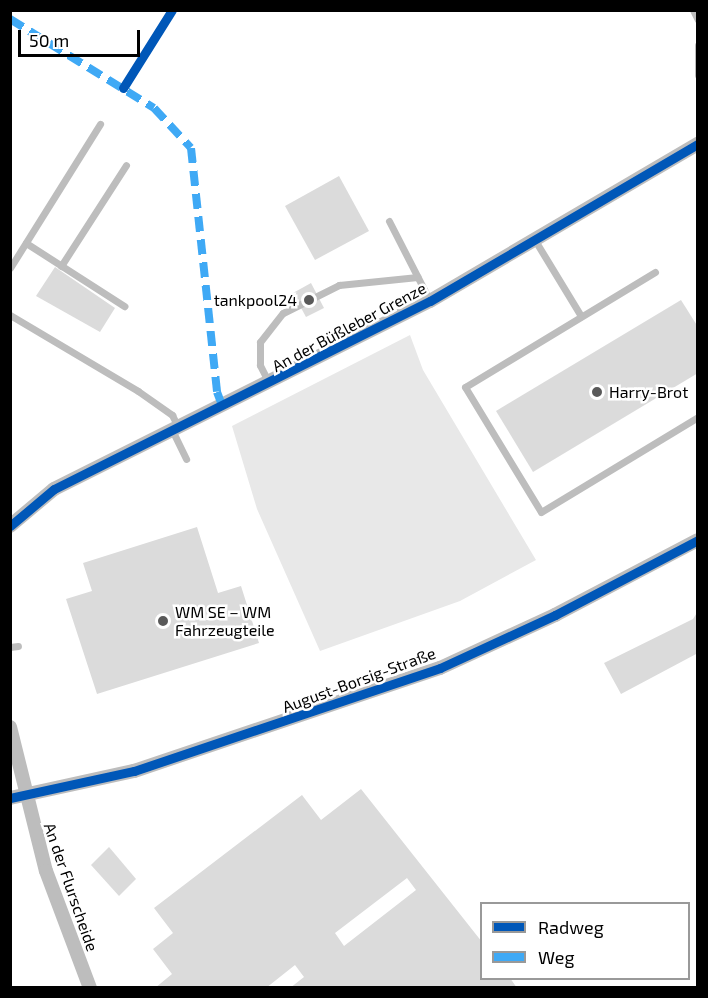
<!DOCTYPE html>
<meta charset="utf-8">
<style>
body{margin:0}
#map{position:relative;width:708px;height:998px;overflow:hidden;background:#fff;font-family:"Exo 2",sans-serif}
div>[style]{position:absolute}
.green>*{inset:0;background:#e8e8e8}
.building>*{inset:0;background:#dbdbdb}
.service>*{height:7px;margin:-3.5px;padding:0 3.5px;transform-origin:3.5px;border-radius:3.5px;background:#bdbdbd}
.minor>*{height:14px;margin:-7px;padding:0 7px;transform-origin:7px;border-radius:7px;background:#bdbdbd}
.quiet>*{height:8px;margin-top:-4px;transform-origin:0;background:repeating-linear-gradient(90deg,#3fa9f5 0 15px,transparent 0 23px)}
.cycleway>*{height:9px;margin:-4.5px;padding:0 4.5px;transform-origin:4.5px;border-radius:4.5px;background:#0057b8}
.dots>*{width:16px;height:16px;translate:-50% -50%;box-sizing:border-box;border:3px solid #fff;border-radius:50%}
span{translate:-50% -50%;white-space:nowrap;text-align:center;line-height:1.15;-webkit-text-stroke:5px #fff;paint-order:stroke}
.poi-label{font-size:16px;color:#000}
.right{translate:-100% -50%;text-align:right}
.left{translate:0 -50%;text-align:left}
.street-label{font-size:16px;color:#000}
.frame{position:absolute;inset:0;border:12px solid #000;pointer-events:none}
.legend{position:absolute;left:480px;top:902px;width:210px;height:78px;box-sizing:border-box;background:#fff;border:2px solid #999;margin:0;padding:8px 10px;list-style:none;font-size:18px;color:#000}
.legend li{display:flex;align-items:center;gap:12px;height:30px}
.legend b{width:30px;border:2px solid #999}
.scale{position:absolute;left:18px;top:30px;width:122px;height:27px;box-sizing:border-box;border:3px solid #000;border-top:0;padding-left:8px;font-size:18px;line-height:21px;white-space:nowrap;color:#000;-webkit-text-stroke:4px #fff;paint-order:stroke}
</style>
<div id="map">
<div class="green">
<i style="clip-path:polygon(410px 335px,423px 370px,536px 560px,460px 601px,320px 651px,257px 509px,232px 426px)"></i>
</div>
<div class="building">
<i style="clip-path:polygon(339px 176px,369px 231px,315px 260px,285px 206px)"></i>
<i style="clip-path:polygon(55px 267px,115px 308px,100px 332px,36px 296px)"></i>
<i style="clip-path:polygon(311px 283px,324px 308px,306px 317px,293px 293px)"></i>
<i style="clip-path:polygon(681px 300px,698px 327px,698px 373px,533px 472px,496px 411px)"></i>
<i style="clip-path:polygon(197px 527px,218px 593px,241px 586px,259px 643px,97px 694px,66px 599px,92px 591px,83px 563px)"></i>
<i style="clip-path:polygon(698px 611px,698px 653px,621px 694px,604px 663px,693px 619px)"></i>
<i style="clip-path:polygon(evenodd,361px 789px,482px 942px,482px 978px,510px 978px,517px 988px,290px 988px,304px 977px,295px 965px,266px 988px,155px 988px,172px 974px,153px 949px,173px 933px,154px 908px,302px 795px,321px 820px,361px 789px,407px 878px,416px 890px,344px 946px,335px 933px,407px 878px)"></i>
<i style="clip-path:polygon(109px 847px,136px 879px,119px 896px,91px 865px)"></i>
</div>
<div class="service">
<i style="left:693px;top:10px;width:11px;rotate:63deg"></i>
<i style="left:698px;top:45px;width:30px;rotate:90deg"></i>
<i style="left:389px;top:221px;width:90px;rotate:62.9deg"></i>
<i style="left:536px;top:242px;width:87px;rotate:58.7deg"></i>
<i style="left:26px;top:243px;width:117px;rotate:32.7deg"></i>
<i style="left:61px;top:266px;width:120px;rotate:-57.2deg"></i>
<i style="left:10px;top:268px;width:170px;rotate:-58deg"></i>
<i style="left:655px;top:272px;width:222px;rotate:148.8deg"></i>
<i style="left:465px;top:387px;width:146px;rotate:58.7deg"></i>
<i style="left:541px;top:512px;width:184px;rotate:-31.2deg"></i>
<i style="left:10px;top:315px;width:149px;rotate:30.7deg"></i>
<i style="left:138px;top:391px;width:42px;rotate:35.2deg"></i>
<i style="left:172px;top:415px;width:13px;rotate:63deg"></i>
<i style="left:269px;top:383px;width:20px;rotate:-117deg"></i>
<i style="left:260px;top:365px;width:23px;rotate:-90deg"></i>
<i style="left:260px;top:342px;width:37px;rotate:-52deg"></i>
<i style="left:283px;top:313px;width:63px;rotate:-26.6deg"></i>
<i style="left:339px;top:285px;width:79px;rotate:-5.8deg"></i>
<i style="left:173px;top:432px;width:30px;rotate:64deg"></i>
<i style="left:10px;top:647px;width:8px;rotate:-7deg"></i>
</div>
<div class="minor">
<i style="left:10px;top:526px;width:57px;rotate:-40.1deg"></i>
<i style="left:54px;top:489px;width:420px;rotate:-26.6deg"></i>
<i style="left:430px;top:301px;width:311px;rotate:-30.4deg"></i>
<i style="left:10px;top:727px;width:148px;rotate:76deg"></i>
<i style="left:46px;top:871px;width:125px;rotate:69.4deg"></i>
<i style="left:10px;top:798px;width:127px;rotate:-12.3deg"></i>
<i style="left:134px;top:771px;width:323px;rotate:-18.6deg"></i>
<i style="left:440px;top:668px;width:127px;rotate:-24.7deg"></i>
<i style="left:555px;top:615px;width:161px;rotate:-27.7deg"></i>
</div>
<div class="quiet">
<i style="left:10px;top:19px;width:169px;rotate:31.7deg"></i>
<i style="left:154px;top:108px;width:54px;rotate:47.2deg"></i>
<i style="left:191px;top:148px;width:245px;rotate:83.9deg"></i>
<i style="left:217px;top:392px;width:17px;rotate:69deg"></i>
</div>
<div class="cycleway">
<i style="left:123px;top:88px;width:92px;rotate:-57.9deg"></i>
<i style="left:10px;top:526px;width:57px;rotate:-40.1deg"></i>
<i style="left:54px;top:489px;width:420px;rotate:-26.6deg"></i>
<i style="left:430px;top:301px;width:311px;rotate:-30.4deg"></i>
<i style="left:10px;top:798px;width:127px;rotate:-12.3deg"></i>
<i style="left:134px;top:771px;width:323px;rotate:-18.6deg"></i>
<i style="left:440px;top:668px;width:127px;rotate:-24.7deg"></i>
<i style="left:555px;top:615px;width:161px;rotate:-27.7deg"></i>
</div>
<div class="dots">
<i style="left:309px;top:300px;background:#595959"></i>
<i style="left:597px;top:392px;background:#595959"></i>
<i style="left:163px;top:621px;background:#595959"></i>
</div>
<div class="poi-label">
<span class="right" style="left:297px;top:300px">tankpool24</span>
<span class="left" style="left:609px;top:392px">Harry-Brot</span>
<span class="left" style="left:175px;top:621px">WM SE – WM<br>Fahrzeugteile</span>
</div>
<div class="street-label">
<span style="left:349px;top:327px;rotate:-28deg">An der Büßleber Grenze</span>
<span style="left:359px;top:680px;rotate:-20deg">August-Borsig-Straße</span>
<span style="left:71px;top:887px;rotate:71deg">An der Flurscheide</span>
</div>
<div class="frame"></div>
<ul class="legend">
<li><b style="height:8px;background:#0057b8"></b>Radweg</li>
<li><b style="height:8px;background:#3fa9f5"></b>Weg</li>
</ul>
<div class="scale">50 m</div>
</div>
